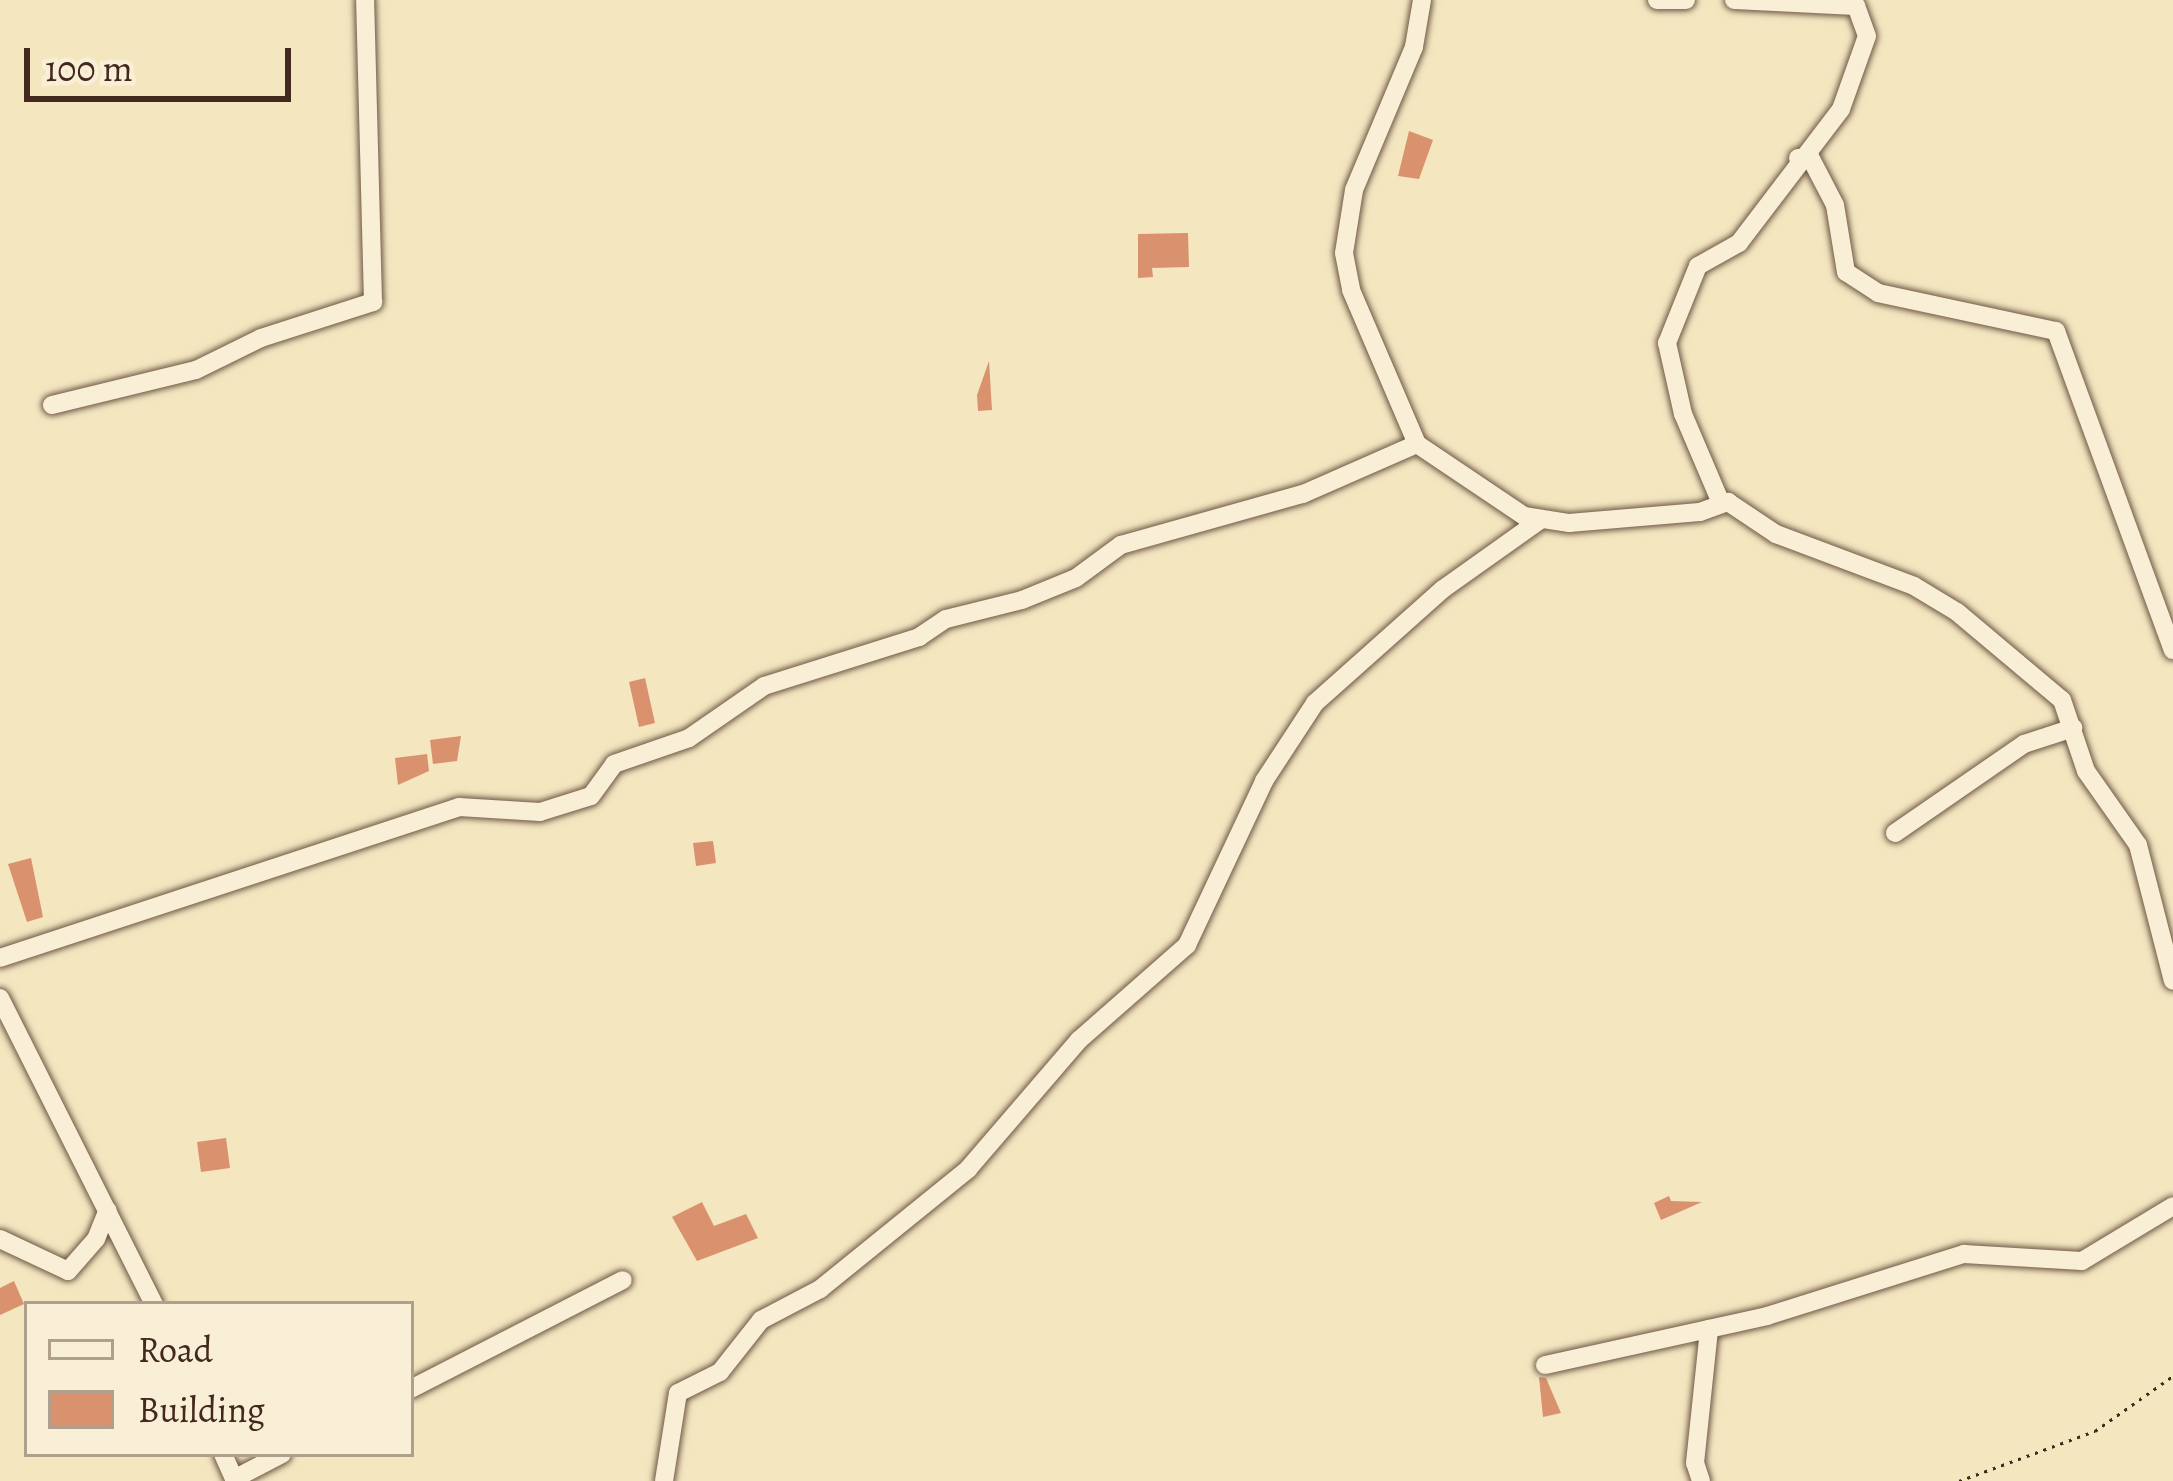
<!DOCTYPE html>
<style>
body{margin:0}
#map{position:relative;width:2173px;height:1481px;overflow:hidden;background:#f4e7c0;font-family:Alegreya,serif}
div>[style]{position:absolute}
.building>*{inset:0;background:#d9916e}
.path>*{height:3px;margin-top:-1.5px;transform-origin:0;background:repeating-linear-gradient(90deg,#43281d 0 3px,transparent 0 9px)}
.roads{filter:drop-shadow(0 0 3px #6f5846) drop-shadow(0 0 3px #6f5846)}
.minor>*{height:18px;margin:-9px;padding:0 9px;transform-origin:9px;border-radius:9px;background:#f8efd6}
span{translate:-50% -50%;white-space:nowrap;text-align:center;line-height:1.15;-webkit-text-stroke:9px #f8efd6;paint-order:stroke}
.legend{position:absolute;left:24px;top:1301px;width:390px;height:156px;box-sizing:border-box;background:#f8efd6;border:3px solid #b09f8c;margin:0;padding:15px 21px;list-style:none;font-size:36px;color:#43281d}
.legend li{display:flex;align-items:center;gap:24px;height:60px}
.legend b{width:60px;border:3px solid #b09f8c}
.scale{position:absolute;left:24px;top:48px;width:267px;height:54px;box-sizing:border-box;border:6px solid #43281d;border-top:0;padding-left:15px;font-size:36px;line-height:42px;white-space:nowrap;color:#43281d;-webkit-text-stroke:9px #f8efd6;paint-order:stroke}
</style>
<div id="map">
<div class="building">
<i style="clip-path:polygon(1409px 131px,1433px 140px,1419px 179px,1398px 176px)"></i>
<i style="clip-path:polygon(1188px 233px,1189px 267px,1152px 268px,1153px 277px,1138px 278px,1138px 234px)"></i>
<i style="clip-path:polygon(989px 361px,992px 410px,978px 411px,977px 395px)"></i>
<i style="clip-path:polygon(645px 678px,655px 723px,639px 727px,629px 682px)"></i>
<i style="clip-path:polygon(461px 736px,457px 761px,433px 764px,430px 740px)"></i>
<i style="clip-path:polygon(427px 754px,429px 771px,398px 785px,395px 758px)"></i>
<i style="clip-path:polygon(713px 841px,716px 863px,696px 866px,693px 843px)"></i>
<i style="clip-path:polygon(31px 858px,43px 917px,27px 922px,8px 864px)"></i>
<i style="clip-path:polygon(226px 1138px,230px 1168px,201px 1172px,197px 1142px)"></i>
<i style="clip-path:polygon(1669px 1196px,1671px 1201px,1702px 1202px,1661px 1220px,1654px 1203px)"></i>
<i style="clip-path:polygon(702px 1202px,714px 1226px,746px 1214px,758px 1238px,697px 1261px,672px 1217px)"></i>
<i style="clip-path:polygon(14px 1281px,24px 1304px,0 1315px,0 1288px)"></i>
<i style="clip-path:polygon(1539px 1377px,1546px 1378px,1561px 1413px,1543px 1417px)"></i>
</div>
<div class="path">
<i style="left:1959px;top:1481px;width:145px;rotate:-20.2deg"></i>
<i style="left:2095px;top:1431px;width:95px;rotate:-35.2deg"></i>
</div>
<div class="roads">
<div class="minor">
<i style="left:1422px;top:0;width:48px;rotate:99.7deg"></i>
<i style="left:1414px;top:47px;width:155px;rotate:112.8deg"></i>
<i style="left:1354px;top:190px;width:64px;rotate:99deg"></i>
<i style="left:1344px;top:253px;width:38px;rotate:79deg"></i>
<i style="left:1351px;top:290px;width:168px;rotate:66.8deg"></i>
<i style="left:1417px;top:444px;width:129px;rotate:33.9deg"></i>
<i style="left:1524px;top:516px;width:46px;rotate:8.8deg"></i>
<i style="left:1569px;top:523px;width:131px;rotate:-4.8deg"></i>
<i style="left:1700px;top:512px;width:30px;rotate:-20deg"></i>
<i style="left:1728px;top:502px;width:58px;rotate:33.7deg"></i>
<i style="left:1776px;top:534px;width:147px;rotate:20.6deg"></i>
<i style="left:1914px;top:586px;width:50px;rotate:31.2deg"></i>
<i style="left:1957px;top:612px;width:137px;rotate:40deg"></i>
<i style="left:2062px;top:700px;width:75px;rotate:71.3deg"></i>
<i style="left:2086px;top:771px;width:90px;rotate:54.9deg"></i>
<i style="left:2138px;top:845px;width:140px;rotate:75.6deg"></i>
<i style="left:1657px;top:0;width:29px"></i>
<i style="left:1798px;top:158px;width:12px;rotate:-5deg"></i>
<i style="left:1810px;top:157px;width:54px;rotate:62.5deg"></i>
<i style="left:1835px;top:205px;width:68px;rotate:80.7deg"></i>
<i style="left:1846px;top:272px;width:38px;rotate:33deg"></i>
<i style="left:1878px;top:293px;width:182px;rotate:12.1deg"></i>
<i style="left:2056px;top:331px;width:340px;rotate:69.9deg"></i>
<i style="left:52px;top:405px;width:148px;rotate:-13.7deg"></i>
<i style="left:196px;top:370px;width:72px;rotate:-26.2deg"></i>
<i style="left:261px;top:338px;width:118px;rotate:-17.8deg"></i>
<i style="left:373px;top:302px;width:302px;rotate:-91.5deg"></i>
<i style="left:1721px;top:503px;width:97px;rotate:-113.1deg"></i>
<i style="left:1683px;top:414px;width:73px;rotate:-102.7deg"></i>
<i style="left:1667px;top:343px;width:83px;rotate:-68.1deg"></i>
<i style="left:1698px;top:266px;width:47px;rotate:-29.3deg"></i>
<i style="left:1739px;top:243px;width:168px;rotate:-52.7deg"></i>
<i style="left:1841px;top:109px;width:77px;rotate:-70.4deg"></i>
<i style="left:1867px;top:36px;width:32px;rotate:-110deg"></i>
<i style="left:1856px;top:6px;width:122px;rotate:-177.2deg"></i>
<i style="left:1895px;top:833px;width:157px;rotate:-34.6deg"></i>
<i style="left:2024px;top:744px;width:52px;rotate:-18.1deg"></i>
<i style="left:0;top:958px;width:483px;rotate:-18.2deg"></i>
<i style="left:459px;top:807px;width:81px;rotate:3.5deg"></i>
<i style="left:540px;top:812px;width:53px;rotate:-17.4deg"></i>
<i style="left:591px;top:796px;width:39px;rotate:-54deg"></i>
<i style="left:614px;top:764px;width:79px;rotate:-19.1deg"></i>
<i style="left:689px;top:738px;width:91px;rotate:-34.7deg"></i>
<i style="left:764px;top:686px;width:163px;rotate:-17.5deg"></i>
<i style="left:919px;top:637px;width:32px;rotate:-34deg"></i>
<i style="left:946px;top:619px;width:78px;rotate:-14deg"></i>
<i style="left:1022px;top:600px;width:58px;rotate:-22.2deg"></i>
<i style="left:1076px;top:578px;width:56px;rotate:-36.3deg"></i>
<i style="left:1121px;top:545px;width:189px;rotate:-15.7deg"></i>
<i style="left:1303px;top:494px;width:124px;rotate:-23.7deg"></i>
<i style="left:0;top:998px;width:343px;rotate:63.3deg"></i>
<i style="left:0;top:1239px;width:75px;rotate:25.2deg"></i>
<i style="left:68px;top:1271px;width:43px;rotate:-48.8deg"></i>
<i style="left:96px;top:1239px;width:31px;rotate:-68deg"></i>
<i style="left:1545px;top:1365px;width:227px;rotate:-12.4deg"></i>
<i style="left:1767px;top:1316px;width:207px;rotate:-17.5deg"></i>
<i style="left:1964px;top:1254px;width:118px;rotate:3.4deg"></i>
<i style="left:2082px;top:1261px;width:106px;rotate:-31.1deg"></i>
<i style="left:411px;top:1389px;width:238px;rotate:-27.2deg"></i>
<i style="left:223px;top:1454px;width:30px;rotate:66deg"></i>
<i style="left:234px;top:1479px;width:54px;rotate:-27.5deg"></i>
<i style="left:664px;top:1481px;width:89px;rotate:-81deg"></i>
<i style="left:678px;top:1393px;width:47px;rotate:-26.6deg"></i>
<i style="left:720px;top:1372px;width:66px;rotate:-51.7deg"></i>
<i style="left:761px;top:1320px;width:67px;rotate:-27.7deg"></i>
<i style="left:820px;top:1289px;width:191px;rotate:-39deg"></i>
<i style="left:968px;top:1169px;width:170px;rotate:-49.3deg"></i>
<i style="left:1079px;top:1040px;width:144px;rotate:-41.3deg"></i>
<i style="left:1187px;top:945px;width:181px;rotate:-64.8deg"></i>
<i style="left:1264px;top:781px;width:93px;rotate:-56.8deg"></i>
<i style="left:1315px;top:703px;width:171px;rotate:-41.7deg"></i>
<i style="left:1443px;top:589px;width:119px;rotate:-35.4deg"></i>
<i style="left:1701px;top:1481px;width:19px;rotate:-108deg"></i>
<i style="left:1695px;top:1463px;width:135px;rotate:-84deg"></i>
</div>
</div>
<ul class="legend">
<li><b style="height:15px;background:#f8efd6"></b>Road</li>
<li><b style="height:33px;background:#d9916e"></b>Building</li>
</ul>
<div class="scale">100 m</div>
</div>
